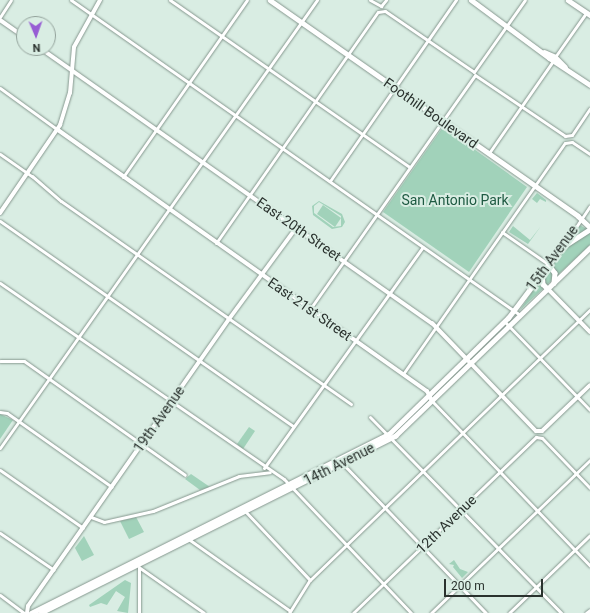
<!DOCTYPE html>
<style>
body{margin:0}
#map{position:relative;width:590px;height:613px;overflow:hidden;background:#d9ede3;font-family:Roboto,sans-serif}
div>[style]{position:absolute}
.green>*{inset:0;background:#a1d2ba}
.roads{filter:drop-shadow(0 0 1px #86988f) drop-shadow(0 0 1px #86988f)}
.minor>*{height:3px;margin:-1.5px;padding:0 1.5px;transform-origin:1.5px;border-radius:1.5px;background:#fff}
.tertiary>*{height:4px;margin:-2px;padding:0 2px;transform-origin:2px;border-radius:2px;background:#fff}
.secondary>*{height:4.5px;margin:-2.25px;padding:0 2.25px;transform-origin:2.25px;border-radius:2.25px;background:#fff}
.primary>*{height:5px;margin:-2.5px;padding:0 2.5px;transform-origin:2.5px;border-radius:2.5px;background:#fff}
span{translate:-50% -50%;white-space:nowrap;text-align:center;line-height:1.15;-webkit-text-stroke:4px #d9ede3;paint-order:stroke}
.street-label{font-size:14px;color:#2a322e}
.park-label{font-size:14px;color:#1e5a42}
.north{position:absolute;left:16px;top:16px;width:40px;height:40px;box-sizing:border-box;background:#d9ede3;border:1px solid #93a29b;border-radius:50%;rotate:178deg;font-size:11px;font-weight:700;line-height:16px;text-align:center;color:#2a322e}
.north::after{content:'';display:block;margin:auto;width:14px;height:18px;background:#975dd4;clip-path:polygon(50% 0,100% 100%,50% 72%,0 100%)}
.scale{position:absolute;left:444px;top:579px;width:99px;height:18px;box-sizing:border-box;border:2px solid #2a322e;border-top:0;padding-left:5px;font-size:12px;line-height:14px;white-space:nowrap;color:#2a322e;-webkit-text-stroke:3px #d9ede3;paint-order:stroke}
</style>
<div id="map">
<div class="green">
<i style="clip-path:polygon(443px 127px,527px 187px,469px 272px,383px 212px)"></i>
<i style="clip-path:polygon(537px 193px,546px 200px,546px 202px,540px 199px,537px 203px,532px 199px)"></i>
<i style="clip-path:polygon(evenodd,319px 201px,342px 214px,345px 222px,342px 227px,332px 229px,313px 215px,312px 206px,319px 201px,319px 202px,341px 216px,341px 226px,333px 227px,314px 213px,314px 206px,319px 202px)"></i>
<i style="clip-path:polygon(323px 205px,341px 218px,335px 227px,317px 214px)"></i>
<i style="clip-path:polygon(578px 224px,590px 231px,590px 245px,520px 310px,540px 280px,575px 239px,574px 237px,569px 239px)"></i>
<i style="clip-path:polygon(513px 226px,530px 240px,541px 226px,528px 244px,509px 232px)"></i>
<i style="clip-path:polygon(0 414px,13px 420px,0 439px)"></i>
<i style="clip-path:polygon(249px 427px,255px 431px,243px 449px,237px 444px)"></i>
<i style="clip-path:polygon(191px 474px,210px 487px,200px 490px,185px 479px)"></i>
<i style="clip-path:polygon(136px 517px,144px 532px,129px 539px,120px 521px)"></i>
<i style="clip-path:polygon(84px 536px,94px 555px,82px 561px,75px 548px)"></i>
<i style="clip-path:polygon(454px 560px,460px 569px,468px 572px,462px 578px,453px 567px,454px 565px,449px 564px)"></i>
<i style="clip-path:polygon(125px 580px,131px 583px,128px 613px,117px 611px,125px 597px,116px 591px,107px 605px,101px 603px,90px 607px,89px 605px)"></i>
</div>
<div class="roads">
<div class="minor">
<i style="left:71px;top:0;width:548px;rotate:35.05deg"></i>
<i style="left:170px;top:0;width:292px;rotate:34.9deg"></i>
<i style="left:370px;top:0;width:13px;rotate:29deg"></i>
<i style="left:381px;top:6px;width:8px;rotate:-50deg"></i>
<i style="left:0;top:17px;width:20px;rotate:-57deg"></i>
<i style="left:555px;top:57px;width:54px;rotate:-54.8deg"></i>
<i style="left:0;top:88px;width:72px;rotate:35.9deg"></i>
<i style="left:489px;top:153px;width:112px;rotate:-55.2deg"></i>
<i style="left:0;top:154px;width:39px;rotate:35deg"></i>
<i style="left:32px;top:176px;width:38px;rotate:41deg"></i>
<i style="left:61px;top:201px;width:354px;rotate:35deg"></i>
<i style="left:123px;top:177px;width:216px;rotate:-55deg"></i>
<i style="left:330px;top:181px;width:221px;rotate:-55.2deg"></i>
<i style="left:0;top:221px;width:358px;rotate:35deg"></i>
<i style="left:502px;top:232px;width:56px;rotate:34.8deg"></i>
<i style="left:566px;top:242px;width:43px;rotate:-56.3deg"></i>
<i style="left:216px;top:243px;width:282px;rotate:-55deg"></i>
<i style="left:378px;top:12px;width:7px;rotate:-8deg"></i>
<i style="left:385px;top:11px;width:108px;rotate:34.4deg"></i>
<i style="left:474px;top:72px;width:88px;rotate:-54.7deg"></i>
<i style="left:0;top:283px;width:345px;rotate:34.6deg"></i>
<i style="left:284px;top:479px;width:185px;rotate:46.5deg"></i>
<i style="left:310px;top:309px;width:286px;rotate:-54.8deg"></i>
<i style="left:475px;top:75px;width:109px;rotate:34.1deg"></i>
<i style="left:565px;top:136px;width:7px;rotate:-8deg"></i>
<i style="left:572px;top:135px;width:32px;rotate:-56deg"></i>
<i style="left:505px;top:322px;width:122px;rotate:46deg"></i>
<i style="left:0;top:361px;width:24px"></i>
<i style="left:24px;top:361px;width:197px;rotate:35.3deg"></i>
<i style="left:403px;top:374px;width:282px;rotate:-55deg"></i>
<i style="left:565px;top:143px;width:7px;rotate:-8deg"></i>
<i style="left:572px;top:142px;width:22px;rotate:34deg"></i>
<i style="left:432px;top:401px;width:228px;rotate:46.2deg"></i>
<i style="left:0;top:412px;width:7px;rotate:8deg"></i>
<i style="left:7px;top:413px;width:128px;rotate:35.2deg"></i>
<i style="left:370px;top:417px;width:274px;rotate:45.7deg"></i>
<i style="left:0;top:448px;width:549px;rotate:-54.72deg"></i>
<i style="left:342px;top:463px;width:208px;rotate:46.2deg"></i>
<i style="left:264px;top:468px;width:272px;rotate:-54.3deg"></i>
<i style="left:0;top:470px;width:101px;rotate:34.9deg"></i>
<i style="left:244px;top:510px;width:96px;rotate:46.7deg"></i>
<i style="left:91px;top:517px;width:14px;rotate:21deg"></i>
<i style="left:104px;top:522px;width:50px;rotate:-12.7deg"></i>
<i style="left:153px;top:511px;width:93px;rotate:-22.1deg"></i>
<i style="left:239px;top:476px;width:31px;rotate:-7deg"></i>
<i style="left:0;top:533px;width:65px;rotate:34.4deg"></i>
<i style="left:187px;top:538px;width:126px;rotate:35.3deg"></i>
<i style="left:140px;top:568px;width:78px;rotate:35.1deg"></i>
<i style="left:0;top:595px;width:30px;rotate:37deg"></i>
<i style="left:139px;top:613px;width:46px;rotate:-90deg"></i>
<i style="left:289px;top:613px;width:39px;rotate:-58deg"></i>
<i style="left:310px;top:580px;width:389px;rotate:-44deg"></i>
<i style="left:353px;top:613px;width:254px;rotate:-43.9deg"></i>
<i style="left:536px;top:437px;width:6px;rotate:9deg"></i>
<i style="left:542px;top:438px;width:69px;rotate:46.2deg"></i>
<i style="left:431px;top:613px;width:221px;rotate:-43.9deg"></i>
<i style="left:509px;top:613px;width:112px;rotate:-43.9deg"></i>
<i style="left:586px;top:613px;width:5px;rotate:-37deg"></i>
</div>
<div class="tertiary">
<i style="left:0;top:20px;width:29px;rotate:35deg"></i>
<i style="left:40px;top:48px;width:479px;rotate:35.1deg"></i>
<i style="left:432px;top:323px;width:150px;rotate:46.1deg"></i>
<i style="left:536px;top:431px;width:6px"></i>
<i style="left:542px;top:431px;width:66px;rotate:-43.8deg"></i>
<i style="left:58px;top:130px;width:452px;rotate:35.3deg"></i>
<i style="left:427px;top:391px;width:11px;rotate:63deg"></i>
<i style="left:0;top:213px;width:107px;rotate:-55.7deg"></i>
<i style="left:60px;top:125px;width:34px;rotate:-73deg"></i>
<i style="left:70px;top:93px;width:46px;rotate:-85deg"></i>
<i style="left:74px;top:47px;width:54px;rotate:-61deg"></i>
<i style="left:548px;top:289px;width:60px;rotate:45.7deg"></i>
<i style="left:27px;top:613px;width:7px;rotate:-82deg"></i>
<i style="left:28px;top:606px;width:350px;rotate:-55deg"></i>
<i style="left:229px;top:319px;width:113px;rotate:-53.6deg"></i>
</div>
<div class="secondary">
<i style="left:270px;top:0;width:376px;rotate:35deg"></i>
<i style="left:578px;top:216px;width:16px;rotate:43deg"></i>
<i style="left:568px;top:0;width:27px;rotate:34deg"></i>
<i style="left:548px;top:264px;width:11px;rotate:52deg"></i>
<i style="left:555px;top:273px;width:10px;rotate:96deg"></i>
<i style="left:542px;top:273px;width:11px;rotate:85deg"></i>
<i style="left:543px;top:284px;width:7px;rotate:45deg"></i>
<i style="left:31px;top:613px;width:400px;rotate:-26.6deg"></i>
<i style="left:389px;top:434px;width:166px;rotate:-44.3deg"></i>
<i style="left:508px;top:318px;width:88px;rotate:-52.9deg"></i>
<i style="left:561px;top:248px;width:35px;rotate:-33deg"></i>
<i style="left:40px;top:613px;width:397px;rotate:-26.5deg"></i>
<i style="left:395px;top:436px;width:271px;rotate:-44deg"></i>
</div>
<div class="primary">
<i style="left:471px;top:0;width:97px;rotate:36.6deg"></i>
<i style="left:549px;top:58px;width:49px;rotate:33.4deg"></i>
<i style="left:544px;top:52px;width:12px;rotate:24deg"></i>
<i style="left:555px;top:57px;width:14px;rotate:45deg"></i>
</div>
</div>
<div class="street-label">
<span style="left:431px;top:113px;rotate:35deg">Foothill Boulevard</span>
<span style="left:299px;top:229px;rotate:35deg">East 20th Street</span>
<span style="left:552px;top:258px;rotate:-54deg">15th Avenue</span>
<span style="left:310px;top:309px;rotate:35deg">East 21st Street</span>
<span style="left:159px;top:419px;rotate:-55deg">19th Avenue</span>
<span style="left:339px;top:464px;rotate:-27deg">14th Avenue</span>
<span style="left:446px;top:524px;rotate:-44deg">12th Avenue</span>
</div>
<div class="park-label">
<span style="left:455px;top:200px">San Antonio Park</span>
</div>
<div class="north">N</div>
<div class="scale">200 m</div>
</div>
